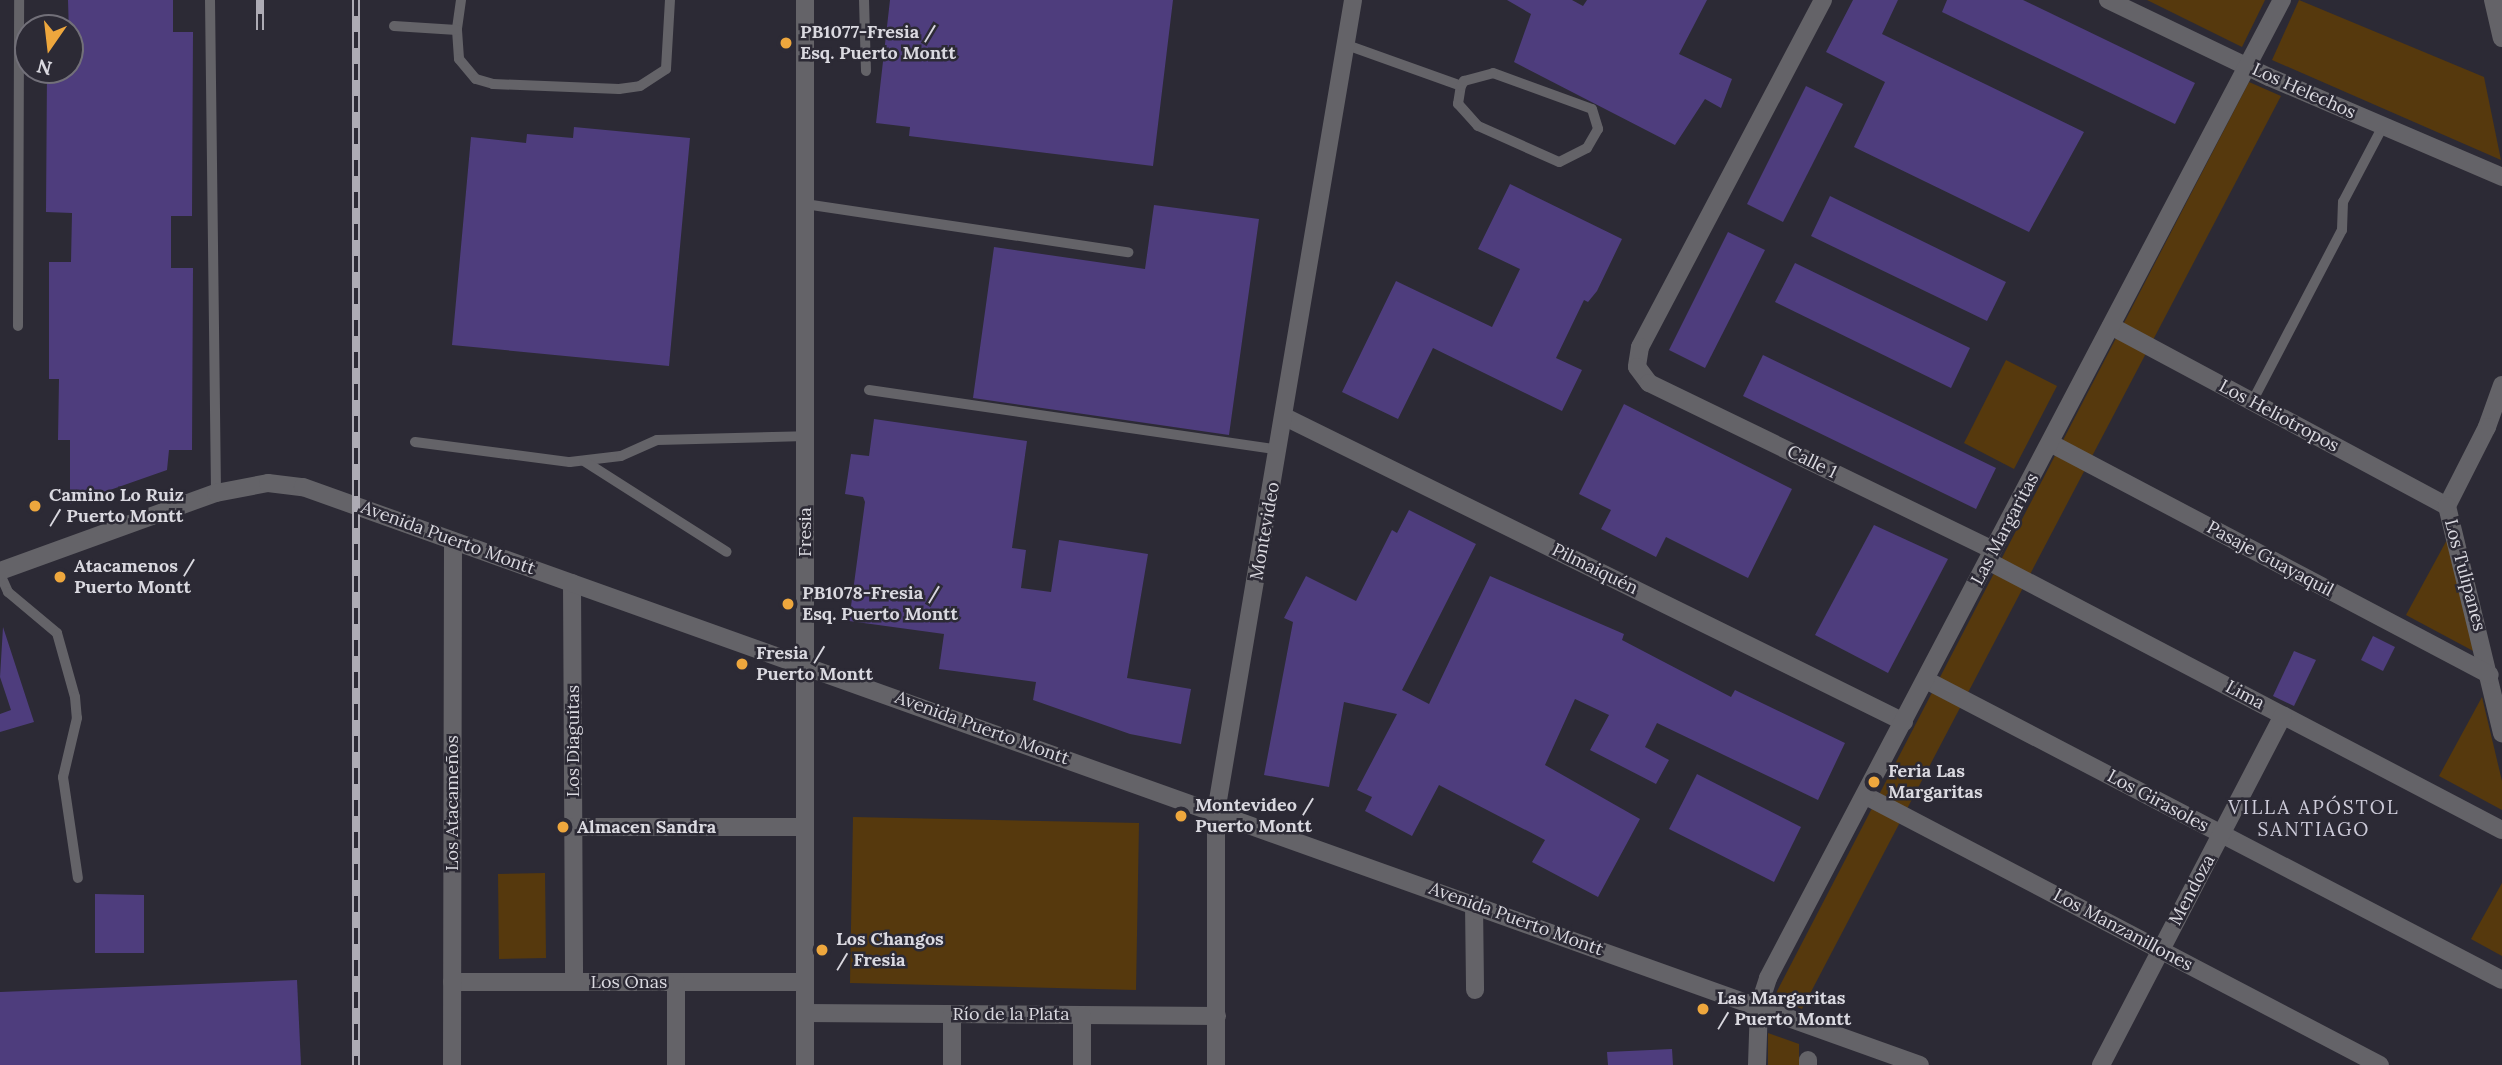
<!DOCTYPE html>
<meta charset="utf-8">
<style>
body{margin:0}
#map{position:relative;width:2502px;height:1065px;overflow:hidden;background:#2c2a35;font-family:Lora,serif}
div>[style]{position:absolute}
.green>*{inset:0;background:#56390d}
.building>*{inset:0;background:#4e3d7d}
.service>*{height:10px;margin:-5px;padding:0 5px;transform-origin:5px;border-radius:5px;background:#646368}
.minor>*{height:18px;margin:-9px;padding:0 9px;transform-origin:9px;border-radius:9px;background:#646368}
.tertiary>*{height:18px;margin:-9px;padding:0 9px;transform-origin:9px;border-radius:9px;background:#646368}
.rail>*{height:8px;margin-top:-4px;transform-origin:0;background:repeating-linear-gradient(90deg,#2c2a35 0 16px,#adabb4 0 32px);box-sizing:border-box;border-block:2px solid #adabb4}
.dots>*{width:19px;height:19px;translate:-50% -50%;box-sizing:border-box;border:4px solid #2c2a35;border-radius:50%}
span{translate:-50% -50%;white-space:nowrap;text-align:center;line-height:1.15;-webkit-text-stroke:5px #2c2a35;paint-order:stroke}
.poi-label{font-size:18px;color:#dad9e0;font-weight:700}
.left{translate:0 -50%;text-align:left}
.street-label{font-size:18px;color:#dad9e0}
.neighbourhood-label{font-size:19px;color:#cdcbd9;letter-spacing:2px}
.north{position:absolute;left:14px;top:14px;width:70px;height:70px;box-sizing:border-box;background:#2c2a35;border:2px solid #727079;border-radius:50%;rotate:194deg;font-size:19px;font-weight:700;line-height:28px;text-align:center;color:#dad9e0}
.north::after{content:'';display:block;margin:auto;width:24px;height:32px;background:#eea73d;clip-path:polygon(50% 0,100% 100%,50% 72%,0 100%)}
</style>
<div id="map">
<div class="green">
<i style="clip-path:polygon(2147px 0,2265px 0,2242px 47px)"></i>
<i style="clip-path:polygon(2299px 0,2484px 77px,2501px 160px,2272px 60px)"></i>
<i style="clip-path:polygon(2249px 82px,2281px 96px,1802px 1009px,1774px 997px)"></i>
<i style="clip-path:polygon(2006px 360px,2057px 386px,2014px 469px,1964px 443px)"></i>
<i style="clip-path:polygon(2449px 536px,2477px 653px,2406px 615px)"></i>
<i style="clip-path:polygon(2482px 697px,2502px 781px,2502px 810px,2439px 776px)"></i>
<i style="clip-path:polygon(853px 817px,1139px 823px,1136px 990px,850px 983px)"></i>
<i style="clip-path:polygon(545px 873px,546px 958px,499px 959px,498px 874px)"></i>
<i style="clip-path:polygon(2502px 883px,2502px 956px,2471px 939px)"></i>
<i style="clip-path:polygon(1768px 1033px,1799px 1044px,1799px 1065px,1768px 1065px)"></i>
</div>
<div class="building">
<i style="clip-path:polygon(68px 0,173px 0,173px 32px,193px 32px,192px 216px,171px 216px,171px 268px,193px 268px,192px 450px,169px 450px,167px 470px,70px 504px,70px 440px,58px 440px,59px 379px,49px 379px,49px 262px,71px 262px,72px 213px,46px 212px,47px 70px,70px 70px)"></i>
<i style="clip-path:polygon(890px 0,1173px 0,1153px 166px,909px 136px,910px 127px,876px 123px)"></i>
<i style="clip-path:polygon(1507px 0,1572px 0,1583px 6px,1587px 0,1707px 0,1679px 54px,1732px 79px,1721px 108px,1705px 99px,1675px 145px,1514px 62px,1531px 14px)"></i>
<i style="clip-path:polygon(1853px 0,1898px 0,1882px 34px,2084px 132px,2029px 232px,1854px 147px,1885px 82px,1826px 52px)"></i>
<i style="clip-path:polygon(1947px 0,2023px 0,2195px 83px,2175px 124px,1942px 12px)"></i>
<i style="clip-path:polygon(1806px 86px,1843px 104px,1783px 222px,1747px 204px)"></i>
<i style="clip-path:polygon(574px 127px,690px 138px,669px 366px,452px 345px,471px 137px,526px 143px,527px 134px,573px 138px)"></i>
<i style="clip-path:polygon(1510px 184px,1622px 239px,1597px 291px,1588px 302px,1584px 300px,1556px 358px,1582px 370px,1562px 411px,1433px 348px,1398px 419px,1342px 392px,1396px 281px,1492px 327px,1520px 269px,1478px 249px)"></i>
<i style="clip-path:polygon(1830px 196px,2006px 282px,1987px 321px,1811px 236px)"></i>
<i style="clip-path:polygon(1154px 205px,1259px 219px,1229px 435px,973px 398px,994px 247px,1145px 269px)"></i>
<i style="clip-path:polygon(1728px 232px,1765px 250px,1705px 368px,1669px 350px)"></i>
<i style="clip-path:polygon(1795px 263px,1970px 348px,1951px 388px,1775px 302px)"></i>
<i style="clip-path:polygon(1763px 355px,1996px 468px,1976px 509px,1743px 396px)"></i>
<i style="clip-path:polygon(1624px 404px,1792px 489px,1748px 578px,1666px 537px,1656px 557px,1601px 529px,1611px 510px,1579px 494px)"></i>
<i style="clip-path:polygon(874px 419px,1027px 441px,1012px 548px,1026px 550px,1021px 588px,1051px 592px,1059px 540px,1148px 554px,1127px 678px,1191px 689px,1181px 744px,1130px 734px,1033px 700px,1036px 682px,939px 669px,944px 634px,849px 621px,865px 502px,863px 497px,845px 494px,851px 454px,869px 456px)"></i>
<i style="clip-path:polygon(1409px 510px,1476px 544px,1402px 690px,1429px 704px,1490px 576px,1624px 634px,1622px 640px,1731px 697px,1735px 690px,1845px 743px,1818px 800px,1657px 723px,1645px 747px,1669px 760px,1656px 784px,1590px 750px,1609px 715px,1575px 699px,1545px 765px,1640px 819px,1598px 897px,1532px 862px,1545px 840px,1439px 785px,1412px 836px,1365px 811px,1372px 797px,1357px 790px,1397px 714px,1344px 702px,1329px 787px,1264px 775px,1293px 622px,1284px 618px,1306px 576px,1356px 601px,1392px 530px,1397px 533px)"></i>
<i style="clip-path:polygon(1874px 525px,1948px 559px,1888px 673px,1815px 635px)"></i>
<i style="clip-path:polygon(3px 627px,34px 722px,0 732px,0 714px,11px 710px,0 677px)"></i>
<i style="clip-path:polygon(2373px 636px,2395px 647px,2383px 671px,2361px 660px)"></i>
<i style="clip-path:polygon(2294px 651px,2316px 660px,2294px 706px,2273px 696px)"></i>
<i style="clip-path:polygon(1697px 774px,1801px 827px,1774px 882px,1669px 829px)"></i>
<i style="clip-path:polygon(95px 894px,144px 895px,144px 953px,95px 953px)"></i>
<i style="clip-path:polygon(297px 980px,301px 1065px,0 1065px,0 992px)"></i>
<i style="clip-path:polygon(1672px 1049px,1673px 1065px,1608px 1065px,1607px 1052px)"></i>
</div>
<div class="service">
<i style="left:210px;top:0;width:493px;rotate:89.3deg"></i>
<i style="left:461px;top:0;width:30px;rotate:98deg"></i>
<i style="left:457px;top:30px;width:29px;rotate:86deg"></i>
<i style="left:459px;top:59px;width:26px;rotate:50deg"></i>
<i style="left:476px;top:79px;width:18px;rotate:16deg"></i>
<i style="left:493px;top:84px;width:126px;rotate:2.3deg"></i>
<i style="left:619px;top:89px;width:21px;rotate:-8deg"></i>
<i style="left:640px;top:86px;width:31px;rotate:-33deg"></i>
<i style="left:666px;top:69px;width:69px;rotate:-86.7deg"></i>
<i style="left:864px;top:0;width:71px;rotate:88.4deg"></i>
<i style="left:394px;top:26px;width:63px;rotate:3.6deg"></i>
<i style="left:1344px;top:44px;width:124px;rotate:19.7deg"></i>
<i style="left:1493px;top:73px;width:105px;rotate:20deg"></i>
<i style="left:1592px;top:109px;width:21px;rotate:73deg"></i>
<i style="left:1598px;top:129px;width:22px;rotate:120deg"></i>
<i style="left:1587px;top:148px;width:31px;rotate:153deg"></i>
<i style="left:1559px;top:162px;width:89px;rotate:-156deg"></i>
<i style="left:1478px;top:126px;width:30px;rotate:-132deg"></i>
<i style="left:1458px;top:104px;width:18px;rotate:-81deg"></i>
<i style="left:1461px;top:86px;width:6px;rotate:-59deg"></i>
<i style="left:1464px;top:81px;width:30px;rotate:-15deg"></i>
<i style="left:805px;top:204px;width:327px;rotate:8.5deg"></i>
<i style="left:18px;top:326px;width:326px;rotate:-89.8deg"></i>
<i style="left:869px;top:390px;width:414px;rotate:8.3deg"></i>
<i style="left:2252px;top:402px;width:194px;rotate:-62.4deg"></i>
<i style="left:2342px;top:230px;width:28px;rotate:-88deg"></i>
<i style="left:2343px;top:202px;width:86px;rotate:-62.2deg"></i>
<i style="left:415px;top:442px;width:156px;rotate:7.4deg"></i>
<i style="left:570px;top:462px;width:51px;rotate:-6.7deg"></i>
<i style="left:621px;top:456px;width:39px;rotate:-24deg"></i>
<i style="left:657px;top:440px;width:148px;rotate:-1.5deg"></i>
<i style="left:584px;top:461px;width:169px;rotate:32.5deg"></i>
<i style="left:0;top:574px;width:20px;rotate:66deg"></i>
<i style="left:8px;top:592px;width:64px;rotate:39.9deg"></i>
<i style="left:57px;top:633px;width:66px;rotate:74.3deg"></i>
<i style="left:75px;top:697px;width:21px;rotate:85deg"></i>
<i style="left:77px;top:718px;width:61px;rotate:103.3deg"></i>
<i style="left:63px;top:777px;width:102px;rotate:81.6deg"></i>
</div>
<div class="minor">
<i style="left:1823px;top:0;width:392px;rotate:117.8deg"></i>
<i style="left:1640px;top:347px;width:20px;rotate:99deg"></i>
<i style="left:1637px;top:367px;width:20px;rotate:53deg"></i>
<i style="left:1649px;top:383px;width:382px;rotate:25.9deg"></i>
<i style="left:2108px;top:0;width:178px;rotate:25.6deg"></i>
<i style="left:2269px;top:77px;width:254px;rotate:23.2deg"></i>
<i style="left:2111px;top:326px;width:381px;rotate:28.2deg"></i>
<i style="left:2502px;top:385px;width:45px;rotate:109.7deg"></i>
<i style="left:2487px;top:427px;width:89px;rotate:116.9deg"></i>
<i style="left:2447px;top:506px;width:234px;rotate:76.4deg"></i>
<i style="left:1285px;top:417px;width:690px;rotate:26.23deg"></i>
<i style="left:2050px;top:443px;width:497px;rotate:27.8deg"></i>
<i style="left:1988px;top:561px;width:580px;rotate:27.63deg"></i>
<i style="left:572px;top:583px;width:399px;rotate:89.7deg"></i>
<i style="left:1926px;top:680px;width:649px;rotate:27.51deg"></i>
<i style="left:1866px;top:796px;width:580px;rotate:27.63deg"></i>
<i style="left:573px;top:827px;width:232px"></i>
<i style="left:1474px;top:904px;width:86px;rotate:89.3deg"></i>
<i style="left:452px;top:982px;width:353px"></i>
<i style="left:676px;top:982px;width:83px;rotate:90deg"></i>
<i style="left:805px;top:1013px;width:412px;rotate:0.4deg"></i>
<i style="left:1082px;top:1015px;width:50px;rotate:90deg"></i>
<i style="left:452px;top:1065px;width:524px;rotate:-89.89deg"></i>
<i style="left:952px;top:1065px;width:51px;rotate:-90deg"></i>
<i style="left:1216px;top:1065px;width:253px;rotate:-90deg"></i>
<i style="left:1216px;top:812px;width:823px;rotate:-80.42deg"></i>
<i style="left:1757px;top:1065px;width:59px;rotate:-88.1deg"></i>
<i style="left:1759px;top:1006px;width:29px;rotate:-72deg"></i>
<i style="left:1768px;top:978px;width:1105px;rotate:-62.28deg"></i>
<i style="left:1808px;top:1065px;width:5px;rotate:-90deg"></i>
<i style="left:2101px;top:1065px;width:394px;rotate:-62.5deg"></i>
</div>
<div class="tertiary">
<i style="left:2493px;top:0;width:39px;rotate:77deg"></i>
<i style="left:0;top:571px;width:230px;rotate:-19.9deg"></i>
<i style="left:216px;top:493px;width:53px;rotate:-10.9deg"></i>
<i style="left:268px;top:483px;width:35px;rotate:7deg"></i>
<i style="left:303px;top:487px;width:1717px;rotate:19.67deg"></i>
<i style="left:805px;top:1065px;width:1065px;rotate:-90deg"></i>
</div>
<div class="rail">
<i style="left:356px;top:0;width:1065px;rotate:90deg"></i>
<i style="left:260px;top:30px;width:30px;rotate:-90deg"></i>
</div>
<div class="dots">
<i style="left:786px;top:43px;background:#eea73d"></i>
<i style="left:35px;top:506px;background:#eea73d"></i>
<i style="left:60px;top:577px;background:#eea73d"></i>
<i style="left:788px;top:604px;background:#eea73d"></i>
<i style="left:742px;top:664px;background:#eea73d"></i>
<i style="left:1874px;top:782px;background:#eea73d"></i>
<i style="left:1181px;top:816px;background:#eea73d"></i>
<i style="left:563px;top:827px;background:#eea73d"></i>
<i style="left:822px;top:950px;background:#eea73d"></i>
<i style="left:1703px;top:1009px;background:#eea73d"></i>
</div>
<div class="poi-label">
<span class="left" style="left:800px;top:43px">PB1077-Fresia /<br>Esq. Puerto Montt</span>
<span class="left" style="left:49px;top:506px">Camino Lo Ruiz<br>/ Puerto Montt</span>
<span class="left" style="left:74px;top:577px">Atacamenos /<br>Puerto Montt</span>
<span class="left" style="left:802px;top:604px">PB1078-Fresia /<br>Esq. Puerto Montt</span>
<span class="left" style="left:756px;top:664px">Fresia /<br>Puerto Montt</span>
<span class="left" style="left:1888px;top:782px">Feria Las<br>Margaritas</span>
<span class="left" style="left:1195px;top:816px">Montevideo /<br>Puerto Montt</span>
<span class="left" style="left:577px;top:827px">Almacen Sandra</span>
<span class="left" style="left:836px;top:950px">Los Changos<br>/ Fresia</span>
<span class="left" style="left:1717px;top:1009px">Las Margaritas<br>/ Puerto Montt</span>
</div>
<div class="street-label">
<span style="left:2304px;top:91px;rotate:24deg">Los Helechos</span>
<span style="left:2279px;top:416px;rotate:28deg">Los Heliotropos</span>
<span style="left:1812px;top:462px;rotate:26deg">Calle 1</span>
<span style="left:2005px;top:529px;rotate:-62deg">Las Margaritas</span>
<span style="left:1265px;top:531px;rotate:-80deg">Montevideo</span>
<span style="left:805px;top:532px;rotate:-90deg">Fresia</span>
<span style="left:448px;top:538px;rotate:20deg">Avenida Puerto Montt</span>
<span style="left:2270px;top:559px;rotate:28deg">Pasaje Guayaquil</span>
<span style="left:1595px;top:569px;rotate:26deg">Pilmaiquén</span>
<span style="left:2465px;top:575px;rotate:75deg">Los Tulipanes</span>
<span style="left:2245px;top:695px;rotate:28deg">Lima</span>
<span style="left:982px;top:728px;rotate:20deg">Avenida Puerto Montt</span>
<span style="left:573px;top:741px;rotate:-90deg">Los Diaguitas</span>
<span style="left:2158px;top:801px;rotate:28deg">Los Girasoles</span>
<span style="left:452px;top:803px;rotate:-90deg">Los Atacameños</span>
<span style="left:2192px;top:890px;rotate:-62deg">Mendoza</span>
<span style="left:1516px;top:919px;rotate:20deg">Avenida Puerto Montt</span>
<span style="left:2123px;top:930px;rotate:28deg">Los Manzanillones</span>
<span style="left:629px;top:982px">Los Onas</span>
<span style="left:1011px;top:1014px">Río de la Plata</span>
</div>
<div class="neighbourhood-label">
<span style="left:2314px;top:819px">VILLA APÓSTOL<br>SANTIAGO</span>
</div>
<div class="north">N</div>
</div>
